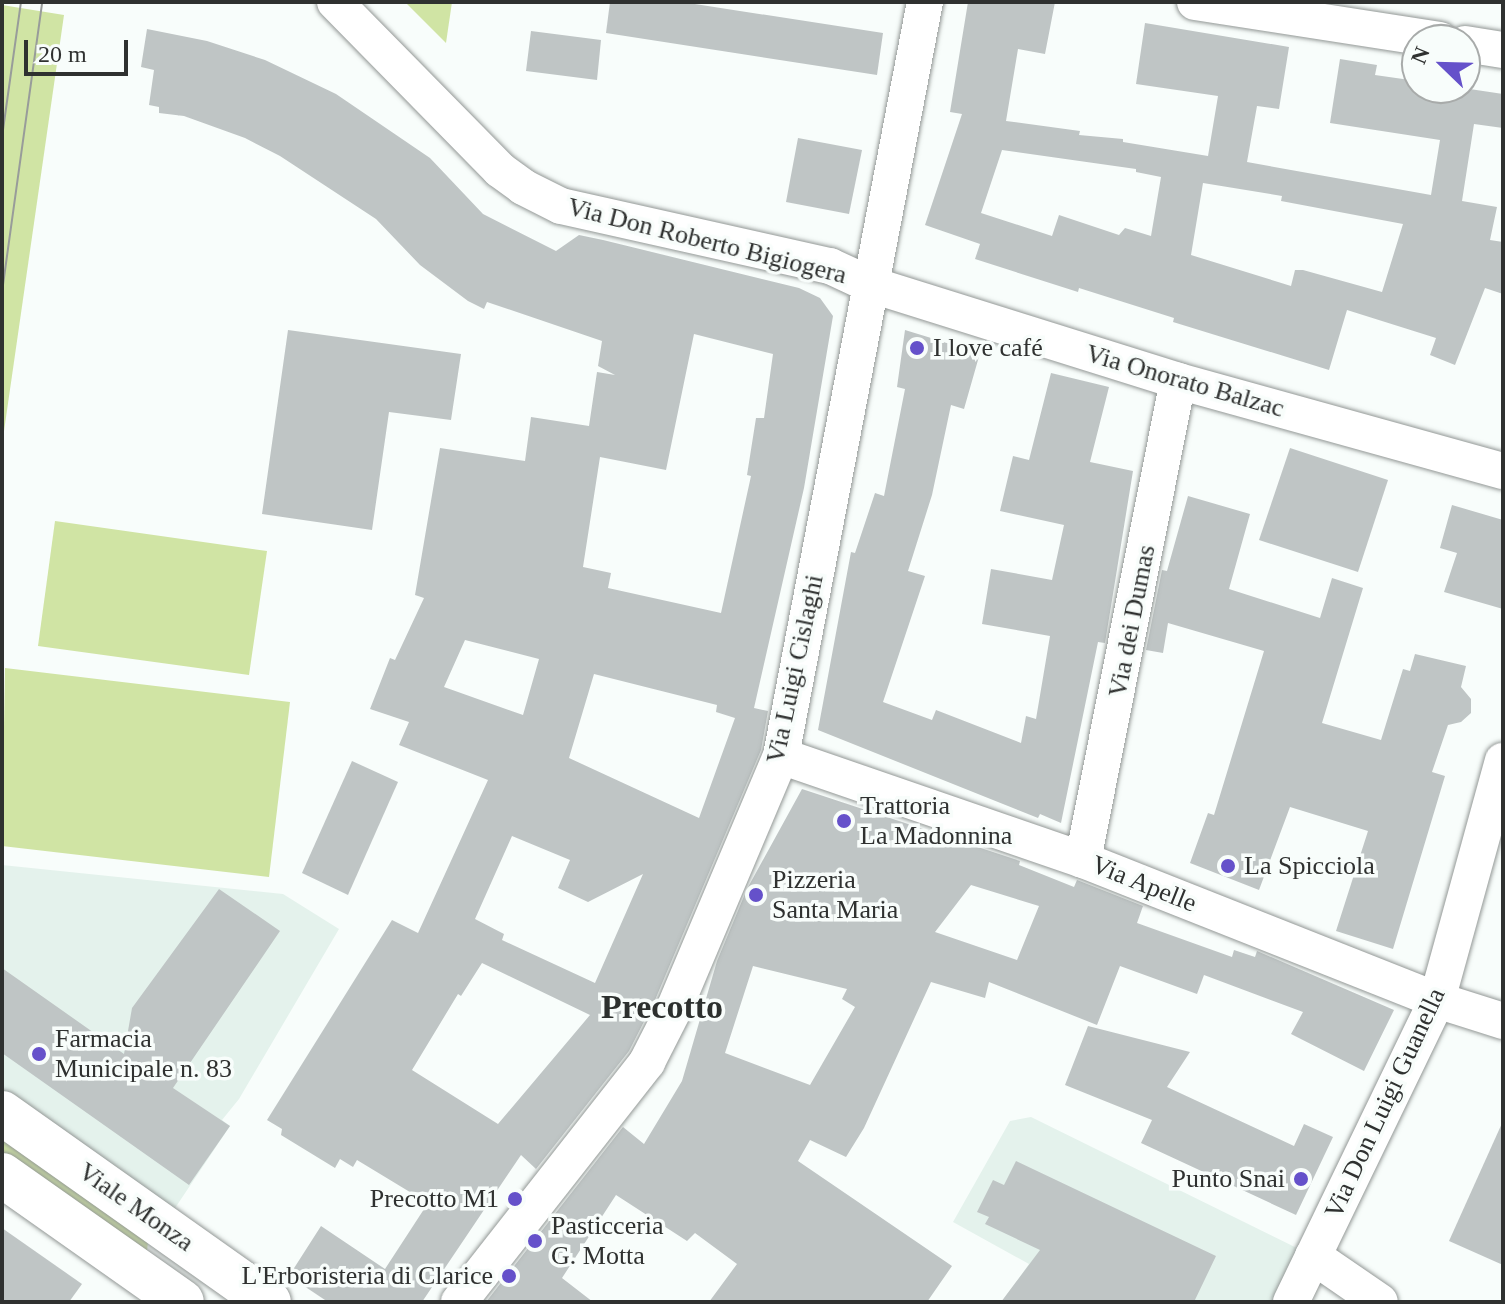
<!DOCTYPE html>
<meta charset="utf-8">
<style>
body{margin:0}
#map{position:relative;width:1505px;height:1304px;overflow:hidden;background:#f8fdfb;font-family:"Times New Roman",serif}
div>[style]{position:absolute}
.built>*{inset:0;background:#e4f2ec}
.green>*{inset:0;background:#d0e4a4}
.building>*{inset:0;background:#bfc5c5}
.roads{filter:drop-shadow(0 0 2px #939896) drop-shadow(0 0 2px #939896)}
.minor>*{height:36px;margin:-18px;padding:0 18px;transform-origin:18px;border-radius:18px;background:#fff}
.primary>*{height:44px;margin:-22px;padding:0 22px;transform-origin:22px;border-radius:22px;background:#fff}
.tram>*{height:2px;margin:-1px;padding:0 1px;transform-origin:1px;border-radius:1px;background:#989c9a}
.dots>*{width:22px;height:22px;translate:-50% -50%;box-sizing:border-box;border:4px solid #f8fdfb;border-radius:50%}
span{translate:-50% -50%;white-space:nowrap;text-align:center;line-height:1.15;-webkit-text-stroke:7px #f8fdfb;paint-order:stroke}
.street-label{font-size:26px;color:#2f3130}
.poi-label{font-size:26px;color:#2f3130}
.left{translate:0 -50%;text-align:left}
.right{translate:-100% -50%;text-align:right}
.district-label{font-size:34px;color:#2c302e;font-weight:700}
.frame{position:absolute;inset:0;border:4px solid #2f3130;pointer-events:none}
.north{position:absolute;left:1401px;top:24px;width:80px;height:80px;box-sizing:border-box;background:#f8fdfb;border:2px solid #a8abaa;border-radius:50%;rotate:293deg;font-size:22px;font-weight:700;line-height:32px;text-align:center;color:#2f3130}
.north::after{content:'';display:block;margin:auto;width:28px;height:36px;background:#6551ca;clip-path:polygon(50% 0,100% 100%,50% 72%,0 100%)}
.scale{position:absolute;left:24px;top:40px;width:104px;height:36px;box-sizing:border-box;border:4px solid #2f3130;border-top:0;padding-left:10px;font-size:24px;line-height:28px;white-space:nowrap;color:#2f3130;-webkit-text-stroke:6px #f8fdfb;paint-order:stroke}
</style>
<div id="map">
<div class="built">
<i style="clip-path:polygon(2px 865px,283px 894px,339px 929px,239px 1099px,222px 1120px,230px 1126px,163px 1226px,2px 1110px)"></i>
<i style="clip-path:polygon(1031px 1117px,1313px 1256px,1291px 1302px,1002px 1302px,1029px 1264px,953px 1222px,1010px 1121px)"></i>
</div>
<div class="green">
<i style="clip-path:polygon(405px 2px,452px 2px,446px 43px)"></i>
<i style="clip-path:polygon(2px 5px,64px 15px,2px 445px)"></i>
<i style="clip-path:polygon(55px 521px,267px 551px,249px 675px,38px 646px)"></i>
<i style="clip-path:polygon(5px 668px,290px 702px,269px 877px,2px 846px)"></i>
<i style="clip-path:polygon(2px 1140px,148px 1241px,147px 1251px,2px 1155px)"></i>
</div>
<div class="building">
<i style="clip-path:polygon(610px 2px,682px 2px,883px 33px,877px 75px,606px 33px)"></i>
<i style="clip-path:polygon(evenodd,968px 2px,1055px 2px,1045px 54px,1018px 49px,1006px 121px,1080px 131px,1079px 135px,1123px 139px,1123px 142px,1208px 156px,1218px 96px,1136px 84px,1145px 23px,1289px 47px,1279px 109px,1257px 106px,1247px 162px,1431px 195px,1440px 140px,1330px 123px,1340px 59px,1377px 65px,1375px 75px,1417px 81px,1417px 88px,1463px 88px,1503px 94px,1503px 128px,1474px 124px,1462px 201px,1497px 207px,1490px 240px,1503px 242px,1503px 294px,1485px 288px,1455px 365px,1430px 355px,1436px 338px,1347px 310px,1329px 370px,1173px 322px,1174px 318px,1079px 288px,1078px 292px,975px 259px,980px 244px,925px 225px,962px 114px,950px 112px,968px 2px,1002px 150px,1136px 169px,1136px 172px,1161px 177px,1151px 236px,1125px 228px,1119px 235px,1059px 215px,1052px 236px,981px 213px,1002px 150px,968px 2px,1203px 183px,1282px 196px,1281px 201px,1403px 224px,1382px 292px,1303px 270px,1295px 270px,1291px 286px,1191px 255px,1203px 183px)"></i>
<i style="clip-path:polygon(evenodd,147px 29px,207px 41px,265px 60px,336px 94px,430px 158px,483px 214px,556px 251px,579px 235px,603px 240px,799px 288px,820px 298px,833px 316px,804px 488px,754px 708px,768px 711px,761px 750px,655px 1000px,629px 1051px,536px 1169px,521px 1155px,422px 1302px,328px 1302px,289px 1276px,321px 1226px,385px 1269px,428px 1203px,357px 1160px,353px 1167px,340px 1159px,335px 1168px,281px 1135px,282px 1129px,267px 1120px,392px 920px,418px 933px,488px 780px,399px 745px,409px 722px,370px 709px,390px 658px,395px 660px,424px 598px,415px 595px,440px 448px,525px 461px,531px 417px,589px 426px,597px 372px,615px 375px,598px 366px,602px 341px,487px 302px,484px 309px,468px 301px,420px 265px,376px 219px,280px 156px,245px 138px,184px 116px,159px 113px,159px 107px,149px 105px,154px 70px,141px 67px,147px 29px,694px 334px,773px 354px,764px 418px,756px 418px,747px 475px,751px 476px,721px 613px,608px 588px,611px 573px,583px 567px,600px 457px,666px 470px,694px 334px,147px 29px,465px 640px,539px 659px,523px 715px,444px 687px,465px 640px,147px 29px,594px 674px,717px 705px,716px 712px,735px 718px,699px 818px,569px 758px,594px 674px,147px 29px,512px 836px,570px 860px,558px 888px,588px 902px,643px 874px,595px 983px,502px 940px,504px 934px,475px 919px,512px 836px,147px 29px,482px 963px,590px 1015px,498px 1124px,412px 1070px,458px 994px,461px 996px,482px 963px)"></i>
<i style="clip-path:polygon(531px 31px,601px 40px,597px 80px,526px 71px)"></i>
<i style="clip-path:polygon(798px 138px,862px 150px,849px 214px,786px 202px)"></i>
<i style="clip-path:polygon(288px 330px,461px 354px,451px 420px,389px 412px,372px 530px,262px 514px)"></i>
<i style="clip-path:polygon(905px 330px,980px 353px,964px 409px,951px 405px,932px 495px,908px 571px,925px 576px,883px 702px,932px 720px,936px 710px,1021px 743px,1026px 716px,1036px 719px,1050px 636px,982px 624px,991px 569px,1052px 580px,1064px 525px,1000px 511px,1013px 456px,1029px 460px,1051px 373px,1109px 387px,1090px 462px,1133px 471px,1105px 643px,1098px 642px,1061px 823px,1040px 814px,1038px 818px,818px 730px,851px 552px,855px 553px,875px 493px,884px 496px,905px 389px,897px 387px)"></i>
<i style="clip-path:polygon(1290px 448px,1388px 480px,1358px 572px,1259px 540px)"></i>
<i style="clip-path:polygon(1188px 496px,1250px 514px,1229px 589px,1320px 618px,1332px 578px,1363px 588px,1322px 723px,1381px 740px,1403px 669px,1410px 671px,1415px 654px,1466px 666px,1461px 687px,1471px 699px,1471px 713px,1461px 722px,1448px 725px,1432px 772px,1445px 776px,1393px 949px,1336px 931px,1368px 831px,1290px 807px,1259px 890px,1190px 863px,1208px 813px,1214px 815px,1264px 651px,1168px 623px,1163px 653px,1146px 650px,1162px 570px,1167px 571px)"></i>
<i style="clip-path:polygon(1452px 505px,1503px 520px,1503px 609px,1444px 592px,1457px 553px,1440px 548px)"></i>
<i style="clip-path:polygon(352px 761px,398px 782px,348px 895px,302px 873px)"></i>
<i style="clip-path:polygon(evenodd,802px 789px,1020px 861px,1019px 865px,1074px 887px,1077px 880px,1143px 906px,1137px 923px,1232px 957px,1234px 950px,1255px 957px,1257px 951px,1394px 1010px,1364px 1071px,1291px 1034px,1303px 1012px,1204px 975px,1197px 994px,1120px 966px,1097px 1025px,989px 982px,985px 998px,931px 982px,864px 1128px,846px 1157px,810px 1140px,798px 1161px,952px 1266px,927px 1302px,709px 1302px,737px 1264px,695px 1233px,687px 1241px,616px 1195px,562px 1278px,593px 1302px,486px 1302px,623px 1127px,644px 1144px,682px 1081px,717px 961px,747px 889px,802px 789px,971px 885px,1039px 906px,1017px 960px,935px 932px,971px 885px,802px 789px,753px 966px,847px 989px,842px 999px,855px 1007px,810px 1085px,725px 1053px,753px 966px)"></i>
<i style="clip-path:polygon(219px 889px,280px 931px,173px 1088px,230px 1126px,189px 1185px,2px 1053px,2px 968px,124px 1054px,132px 1008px)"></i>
<i style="clip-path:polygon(1088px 1026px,1190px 1052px,1167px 1087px,1294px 1146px,1304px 1124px,1333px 1137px,1296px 1215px,1141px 1143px,1152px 1120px,1065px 1085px)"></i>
<i style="clip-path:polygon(1503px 1121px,1503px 1265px,1449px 1241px)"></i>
<i style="clip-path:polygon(1016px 1161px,1216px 1256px,1194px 1302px,1001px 1302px,1040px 1250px,985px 1224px,989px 1217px,977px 1212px,993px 1180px,1004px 1185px)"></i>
<i style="clip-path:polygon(2px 1228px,82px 1284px,69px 1302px,2px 1302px)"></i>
</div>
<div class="roads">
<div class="minor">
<i style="left:335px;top:2px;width:235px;rotate:45.5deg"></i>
<i style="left:500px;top:170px;width:29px;rotate:36deg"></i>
<i style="left:523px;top:187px;width:42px;rotate:26.6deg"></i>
<i style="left:561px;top:206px;width:276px;rotate:12.6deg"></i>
<i style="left:830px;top:266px;width:43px;rotate:24.8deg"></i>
<i style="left:869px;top:284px;width:324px;rotate:17.4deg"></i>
<i style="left:1178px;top:381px;width:337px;rotate:15.5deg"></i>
<i style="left:1195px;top:2px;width:248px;rotate:8.8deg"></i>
<i style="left:1465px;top:44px;width:38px;rotate:9deg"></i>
<i style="left:781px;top:756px;width:319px;rotate:19deg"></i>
<i style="left:1083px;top:860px;width:381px;rotate:21.6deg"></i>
<i style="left:1437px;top:1000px;width:69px;rotate:17.7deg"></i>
<i style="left:1083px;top:860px;width:488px;rotate:-78.8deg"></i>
<i style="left:1313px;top:1256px;width:81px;rotate:34.5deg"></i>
<i style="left:459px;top:1302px;width:305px;rotate:-51.9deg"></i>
<i style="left:647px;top:1062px;width:59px;rotate:-63deg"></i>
<i style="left:674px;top:1009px;width:275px;rotate:-67.1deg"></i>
<i style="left:781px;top:756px;width:768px;rotate:-79.19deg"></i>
<i style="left:1291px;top:1302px;width:335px;rotate:-64.2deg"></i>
<i style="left:1437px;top:1000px;width:248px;rotate:-74.6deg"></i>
</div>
<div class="primary">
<i style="left:2px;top:1113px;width:327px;rotate:35.3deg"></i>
<i style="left:2px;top:1175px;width:220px;rotate:35.2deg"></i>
</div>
</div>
<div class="tram">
<i style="left:2px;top:137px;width:136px;rotate:-82deg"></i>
<i style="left:2px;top:292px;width:293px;rotate:-82.1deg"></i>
</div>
<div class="dots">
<i style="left:917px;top:348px;background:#6551ca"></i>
<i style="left:844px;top:821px;background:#6551ca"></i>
<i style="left:1228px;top:866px;background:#6551ca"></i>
<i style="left:756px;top:895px;background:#6551ca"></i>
<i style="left:39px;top:1054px;background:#6551ca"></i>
<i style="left:1301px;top:1179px;background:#6551ca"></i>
<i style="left:515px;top:1199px;background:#6551ca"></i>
<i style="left:535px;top:1241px;background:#6551ca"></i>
<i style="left:509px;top:1276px;background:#6551ca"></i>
</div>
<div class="street-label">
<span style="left:707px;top:241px;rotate:14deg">Via Don Roberto Bigiogera</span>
<span style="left:1185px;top:381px;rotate:16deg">Via Onorato Balzac</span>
<span style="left:1132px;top:621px;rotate:-79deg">Via dei Dumas</span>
<span style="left:795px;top:669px;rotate:-78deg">Via Luigi Cislaghi</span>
<span style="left:1144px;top:884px;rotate:22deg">Via Apelle</span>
<span style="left:1385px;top:1103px;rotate:-65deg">Via Don Luigi Guanella</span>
<span style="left:136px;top:1207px;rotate:35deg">Viale Monza</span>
</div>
<div class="poi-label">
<span class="left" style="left:933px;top:348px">I love café</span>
<span class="left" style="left:860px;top:821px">Trattoria<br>La Madonnina</span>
<span class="left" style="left:1244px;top:866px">La Spicciola</span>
<span class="left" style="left:772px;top:895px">Pizzeria<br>Santa Maria</span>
<span class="left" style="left:55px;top:1054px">Farmacia<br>Municipale n. 83</span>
<span class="right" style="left:1285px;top:1179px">Punto Snai</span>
<span class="right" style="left:499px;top:1199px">Precotto M1</span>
<span class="left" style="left:551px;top:1241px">Pasticceria<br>G. Motta</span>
<span class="right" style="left:493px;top:1276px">L'Erboristeria di Clarice</span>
</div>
<div class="district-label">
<span style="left:662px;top:1007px">Precotto</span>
</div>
<div class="frame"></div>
<div class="north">N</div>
<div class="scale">20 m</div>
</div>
